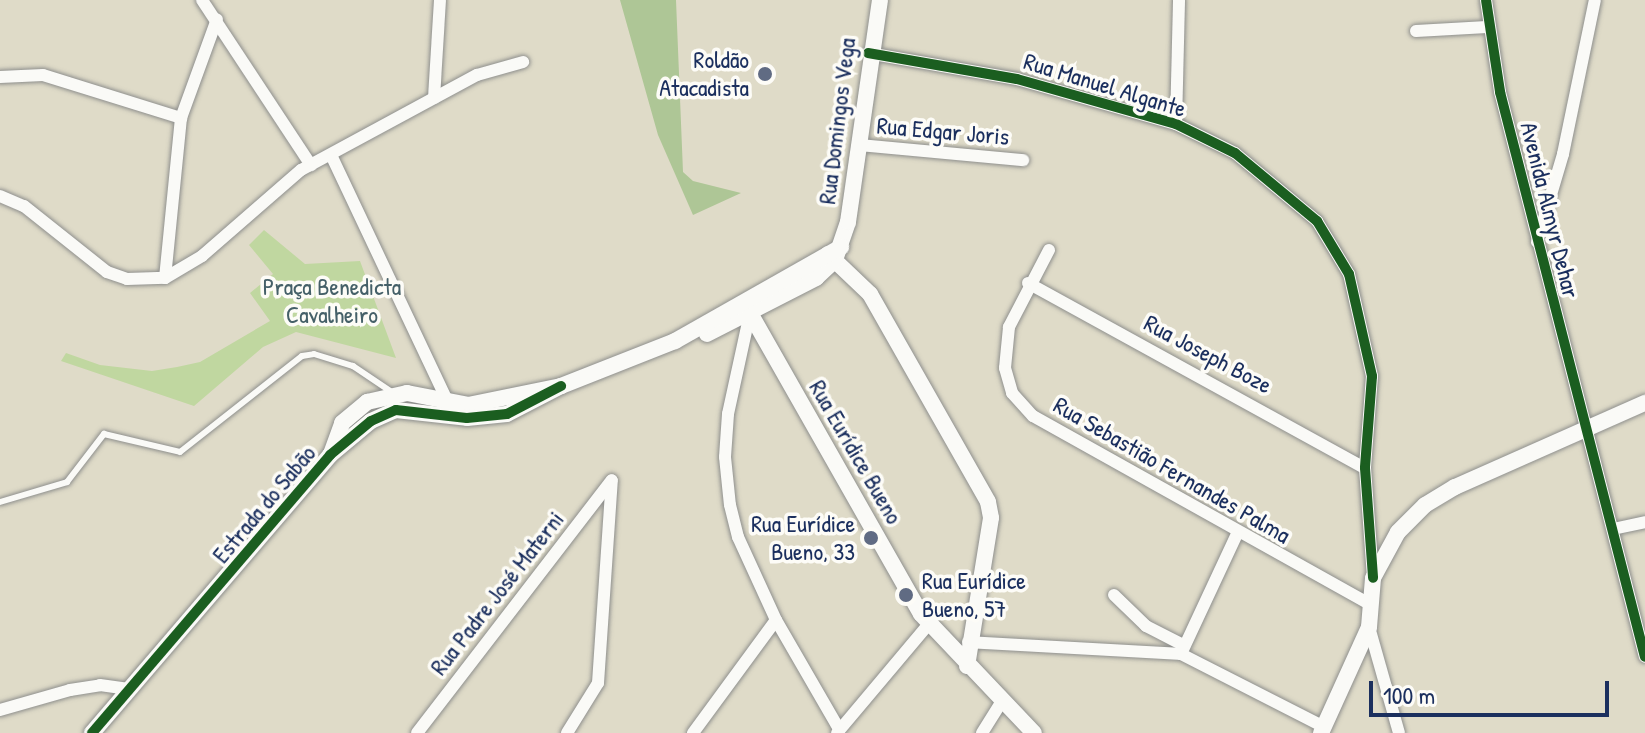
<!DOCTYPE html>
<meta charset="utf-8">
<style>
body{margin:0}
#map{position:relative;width:1645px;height:733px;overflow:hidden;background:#dfdbc8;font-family:"Patrick Hand",sans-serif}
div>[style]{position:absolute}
.green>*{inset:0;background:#c0d7a0}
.forest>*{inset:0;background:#aec696}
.roads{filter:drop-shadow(0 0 2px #8e8f8d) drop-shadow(0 0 2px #8e8f8d)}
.service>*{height:6px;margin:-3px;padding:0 3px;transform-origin:3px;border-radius:3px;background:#fafaf7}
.minor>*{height:12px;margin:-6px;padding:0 6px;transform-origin:6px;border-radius:6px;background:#fafaf7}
.tertiary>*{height:16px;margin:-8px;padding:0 8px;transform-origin:8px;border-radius:8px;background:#fafaf7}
.cycleway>*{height:10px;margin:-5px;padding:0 5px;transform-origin:5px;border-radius:5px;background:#1b5e20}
.dots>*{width:22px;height:22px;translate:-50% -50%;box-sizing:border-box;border:4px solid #fdfcf7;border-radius:50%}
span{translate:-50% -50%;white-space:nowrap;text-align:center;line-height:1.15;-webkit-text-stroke:7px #fdfcf7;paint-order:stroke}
.poi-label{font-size:24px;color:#1b2f5e}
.right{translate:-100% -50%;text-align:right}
.left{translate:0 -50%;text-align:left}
.street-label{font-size:24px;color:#1b2f5e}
.park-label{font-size:24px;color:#456068}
.scale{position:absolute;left:1369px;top:681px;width:240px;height:36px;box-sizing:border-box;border:4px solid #1b2f5e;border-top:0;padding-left:10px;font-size:24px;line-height:28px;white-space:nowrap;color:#1b2f5e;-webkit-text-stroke:6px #fdfcf7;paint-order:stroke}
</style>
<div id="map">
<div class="green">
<i style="clip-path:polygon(264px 230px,305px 264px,360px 261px,396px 358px,296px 332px,263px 347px,194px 406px,61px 361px,66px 353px,100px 365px,152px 371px,177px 367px,200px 362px,270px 321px,250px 293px,273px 274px,249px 245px)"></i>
</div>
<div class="forest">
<i style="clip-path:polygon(620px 0,676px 0,683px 172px,693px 181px,741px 193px,693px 215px,658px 135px)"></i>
</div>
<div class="roads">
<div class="service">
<i style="left:0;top:502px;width:70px;rotate:-16.6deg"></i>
<i style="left:67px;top:482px;width:61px;rotate:-52.4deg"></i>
<i style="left:104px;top:434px;width:78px;rotate:13.3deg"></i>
<i style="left:180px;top:452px;width:155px;rotate:-38.2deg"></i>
<i style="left:302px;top:356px;width:12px;rotate:-9deg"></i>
<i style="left:314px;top:354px;width:41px;rotate:17.1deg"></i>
<i style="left:353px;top:366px;width:48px;rotate:34deg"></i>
</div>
<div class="minor">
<i style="left:202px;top:0;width:198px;rotate:56.6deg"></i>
<i style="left:1486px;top:0;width:93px;rotate:81.3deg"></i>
<i style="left:1500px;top:92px;width:583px;rotate:75.61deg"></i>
<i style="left:1416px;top:31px;width:71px;rotate:-3.2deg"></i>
<i style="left:868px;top:53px;width:151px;rotate:9.9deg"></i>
<i style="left:1017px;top:79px;width:165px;rotate:15.8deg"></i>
<i style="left:1176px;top:124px;width:66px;rotate:26.2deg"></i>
<i style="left:1235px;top:153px;width:107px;rotate:39.7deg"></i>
<i style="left:1317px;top:221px;width:62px;rotate:58.9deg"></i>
<i style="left:1349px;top:274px;width:105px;rotate:77.3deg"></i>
<i style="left:1372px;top:376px;width:92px;rotate:94.4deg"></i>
<i style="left:1365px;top:468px;width:110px;rotate:85.8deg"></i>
<i style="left:0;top:77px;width:43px;rotate:-2.7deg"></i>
<i style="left:43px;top:75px;width:145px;rotate:17.3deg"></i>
<i style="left:434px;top:98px;width:98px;rotate:-86.5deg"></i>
<i style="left:1176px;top:124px;width:124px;rotate:-88.6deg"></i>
<i style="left:860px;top:145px;width:164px;rotate:5.3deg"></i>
<i style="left:332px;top:157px;width:274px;rotate:64.7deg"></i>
<i style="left:0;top:196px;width:26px;rotate:23deg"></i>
<i style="left:24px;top:206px;width:106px;rotate:38.5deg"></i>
<i style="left:107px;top:272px;width:21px;rotate:19deg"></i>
<i style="left:127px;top:279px;width:38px;rotate:-2deg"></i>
<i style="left:165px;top:278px;width:43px;rotate:-30.7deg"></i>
<i style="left:202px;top:256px;width:131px;rotate:-41deg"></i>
<i style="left:301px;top:170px;width:200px;rotate:-28.4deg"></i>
<i style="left:477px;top:75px;width:48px;rotate:-15.8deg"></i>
<i style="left:1537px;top:242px;width:92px;rotate:-73.5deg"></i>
<i style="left:1563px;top:154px;width:157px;rotate:-78.3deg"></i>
<i style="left:1049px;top:250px;width:87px;rotate:117.5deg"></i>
<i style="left:1009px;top:327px;width:41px;rotate:95.6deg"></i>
<i style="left:1005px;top:368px;width:26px;rotate:74deg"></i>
<i style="left:1012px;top:393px;width:31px;rotate:48deg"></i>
<i style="left:1033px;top:416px;width:385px;rotate:29.2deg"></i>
<i style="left:165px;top:278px;width:161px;rotate:-84.3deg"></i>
<i style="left:181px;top:118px;width:105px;rotate:-70deg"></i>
<i style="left:1028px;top:283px;width:384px;rotate:28.8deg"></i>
<i style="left:750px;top:313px;width:103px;rotate:102.3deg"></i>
<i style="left:728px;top:414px;width:43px;rotate:94deg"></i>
<i style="left:725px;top:457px;width:48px;rotate:84.1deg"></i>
<i style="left:730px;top:505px;width:33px;rotate:76deg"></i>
<i style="left:738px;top:537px;width:91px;rotate:65.4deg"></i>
<i style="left:776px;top:620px;width:126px;rotate:60deg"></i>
<i style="left:1613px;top:529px;width:33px;rotate:-12deg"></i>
<i style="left:1114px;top:595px;width:45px;rotate:44.1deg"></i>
<i style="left:1146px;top:626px;width:42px;rotate:27.2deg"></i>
<i style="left:1369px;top:627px;width:110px;rotate:74.2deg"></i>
<i style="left:968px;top:642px;width:213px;rotate:3.2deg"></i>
<i style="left:1181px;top:654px;width:161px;rotate:27deg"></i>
<i style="left:1181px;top:654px;width:132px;rotate:-65deg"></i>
<i style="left:0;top:710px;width:73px;rotate:-15.9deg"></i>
<i style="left:70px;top:690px;width:30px;rotate:-9deg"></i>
<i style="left:100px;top:685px;width:29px;rotate:8deg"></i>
<i style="left:417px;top:733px;width:319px;rotate:-52.4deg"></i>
<i style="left:567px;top:733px;width:59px;rotate:-58.2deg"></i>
<i style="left:598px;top:683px;width:203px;rotate:-86.1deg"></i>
<i style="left:693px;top:733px;width:140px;rotate:-53.7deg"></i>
<i style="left:837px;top:733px;width:141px;rotate:-49.9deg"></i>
<i style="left:982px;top:733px;width:36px;rotate:-58deg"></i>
</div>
<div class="tertiary">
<i style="left:828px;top:254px;width:58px;rotate:43.6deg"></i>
<i style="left:870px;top:294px;width:239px;rotate:60.4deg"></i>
<i style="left:988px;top:502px;width:16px;rotate:79deg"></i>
<i style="left:991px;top:518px;width:150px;rotate:99.2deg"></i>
<i style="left:761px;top:293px;width:23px;rotate:119deg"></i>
<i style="left:750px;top:313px;width:346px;rotate:60.4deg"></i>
<i style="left:921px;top:614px;width:164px;rotate:46.5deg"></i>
<i style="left:707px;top:334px;width:123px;rotate:-27.2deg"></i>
<i style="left:816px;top:278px;width:26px;rotate:-43deg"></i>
<i style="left:835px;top:260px;width:40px;rotate:-71.1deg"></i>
<i style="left:848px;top:222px;width:224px;rotate:-81.8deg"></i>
<i style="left:331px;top:454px;width:33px;rotate:-70deg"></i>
<i style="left:342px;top:423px;width:33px;rotate:-40deg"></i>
<i style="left:367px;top:402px;width:41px;rotate:-12.7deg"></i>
<i style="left:407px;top:393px;width:62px;rotate:11.1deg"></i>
<i style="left:468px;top:405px;width:95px;rotate:-11.5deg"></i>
<i style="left:561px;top:386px;width:123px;rotate:-21.5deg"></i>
<i style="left:675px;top:341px;width:191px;rotate:-29.5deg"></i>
<i style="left:92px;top:733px;width:366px;rotate:-49.4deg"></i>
<i style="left:330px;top:455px;width:53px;rotate:-39.7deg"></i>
<i style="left:371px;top:421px;width:27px;rotate:-24deg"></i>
<i style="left:396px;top:410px;width:71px;rotate:6.4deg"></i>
<i style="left:467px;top:418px;width:40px;rotate:-5.7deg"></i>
<i style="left:507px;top:414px;width:61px;rotate:-27.4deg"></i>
<i style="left:1321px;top:733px;width:116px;rotate:-65.6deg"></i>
<i style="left:1369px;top:627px;width:49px;rotate:-85.3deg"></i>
<i style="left:1373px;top:578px;width:52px;rotate:-61.5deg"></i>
<i style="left:1398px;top:532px;width:38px;rotate:-45deg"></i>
<i style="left:1425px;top:505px;width:35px;rotate:-31deg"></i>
<i style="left:1455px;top:487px;width:208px;rotate:-23.9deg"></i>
</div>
</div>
<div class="cycleway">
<i style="left:1486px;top:0;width:93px;rotate:81.3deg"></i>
<i style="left:1500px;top:92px;width:583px;rotate:75.61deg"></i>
<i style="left:868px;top:53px;width:151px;rotate:9.9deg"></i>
<i style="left:1017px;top:79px;width:165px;rotate:15.8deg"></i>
<i style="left:1176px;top:124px;width:66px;rotate:26.2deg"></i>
<i style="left:1235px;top:153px;width:107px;rotate:39.7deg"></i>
<i style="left:1317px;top:221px;width:62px;rotate:58.9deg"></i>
<i style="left:1349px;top:274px;width:105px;rotate:77.3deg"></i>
<i style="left:1372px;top:376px;width:92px;rotate:94.4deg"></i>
<i style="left:1365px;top:468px;width:110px;rotate:85.8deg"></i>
<i style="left:92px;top:733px;width:366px;rotate:-49.4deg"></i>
<i style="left:330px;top:455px;width:53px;rotate:-39.7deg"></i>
<i style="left:371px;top:421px;width:27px;rotate:-24deg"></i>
<i style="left:396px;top:410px;width:71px;rotate:6.4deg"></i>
<i style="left:467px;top:418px;width:40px;rotate:-5.7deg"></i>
<i style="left:507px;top:414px;width:61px;rotate:-27.4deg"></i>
</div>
<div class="dots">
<i style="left:765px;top:74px;background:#606b83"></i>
<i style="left:871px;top:538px;background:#606b83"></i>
<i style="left:906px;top:595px;background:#606b83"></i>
</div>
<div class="poi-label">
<span class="right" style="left:749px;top:74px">Roldão<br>Atacadista</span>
<span class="right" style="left:855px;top:538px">Rua Eurídice<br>Bueno, 33</span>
<span class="left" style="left:922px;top:595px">Rua Eurídice<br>Bueno, 57</span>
</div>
<div class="street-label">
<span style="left:1105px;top:85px;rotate:17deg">Rua Manuel Algante</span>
<span style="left:837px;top:121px;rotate:-83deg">Rua Domingos Vega</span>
<span style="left:943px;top:131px;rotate:5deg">Rua Edgar Joris</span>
<span style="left:1550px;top:210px;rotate:76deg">Avenida Almyr Dehar</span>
<span style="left:1208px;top:354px;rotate:28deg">Rua Joseph Boze</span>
<span style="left:856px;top:452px;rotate:60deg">Rua Eurídice Bueno</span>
<span style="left:1172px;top:470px;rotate:30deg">Rua Sebastião Fernandes Palma</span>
<span style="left:264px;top:504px;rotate:-50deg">Estrada do Sabão</span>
<span style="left:497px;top:593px;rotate:-52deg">Rua Padre José Materni</span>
</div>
<div class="park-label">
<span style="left:332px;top:301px">Praça Benedicta<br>Cavalheiro</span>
</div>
<div class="scale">100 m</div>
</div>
